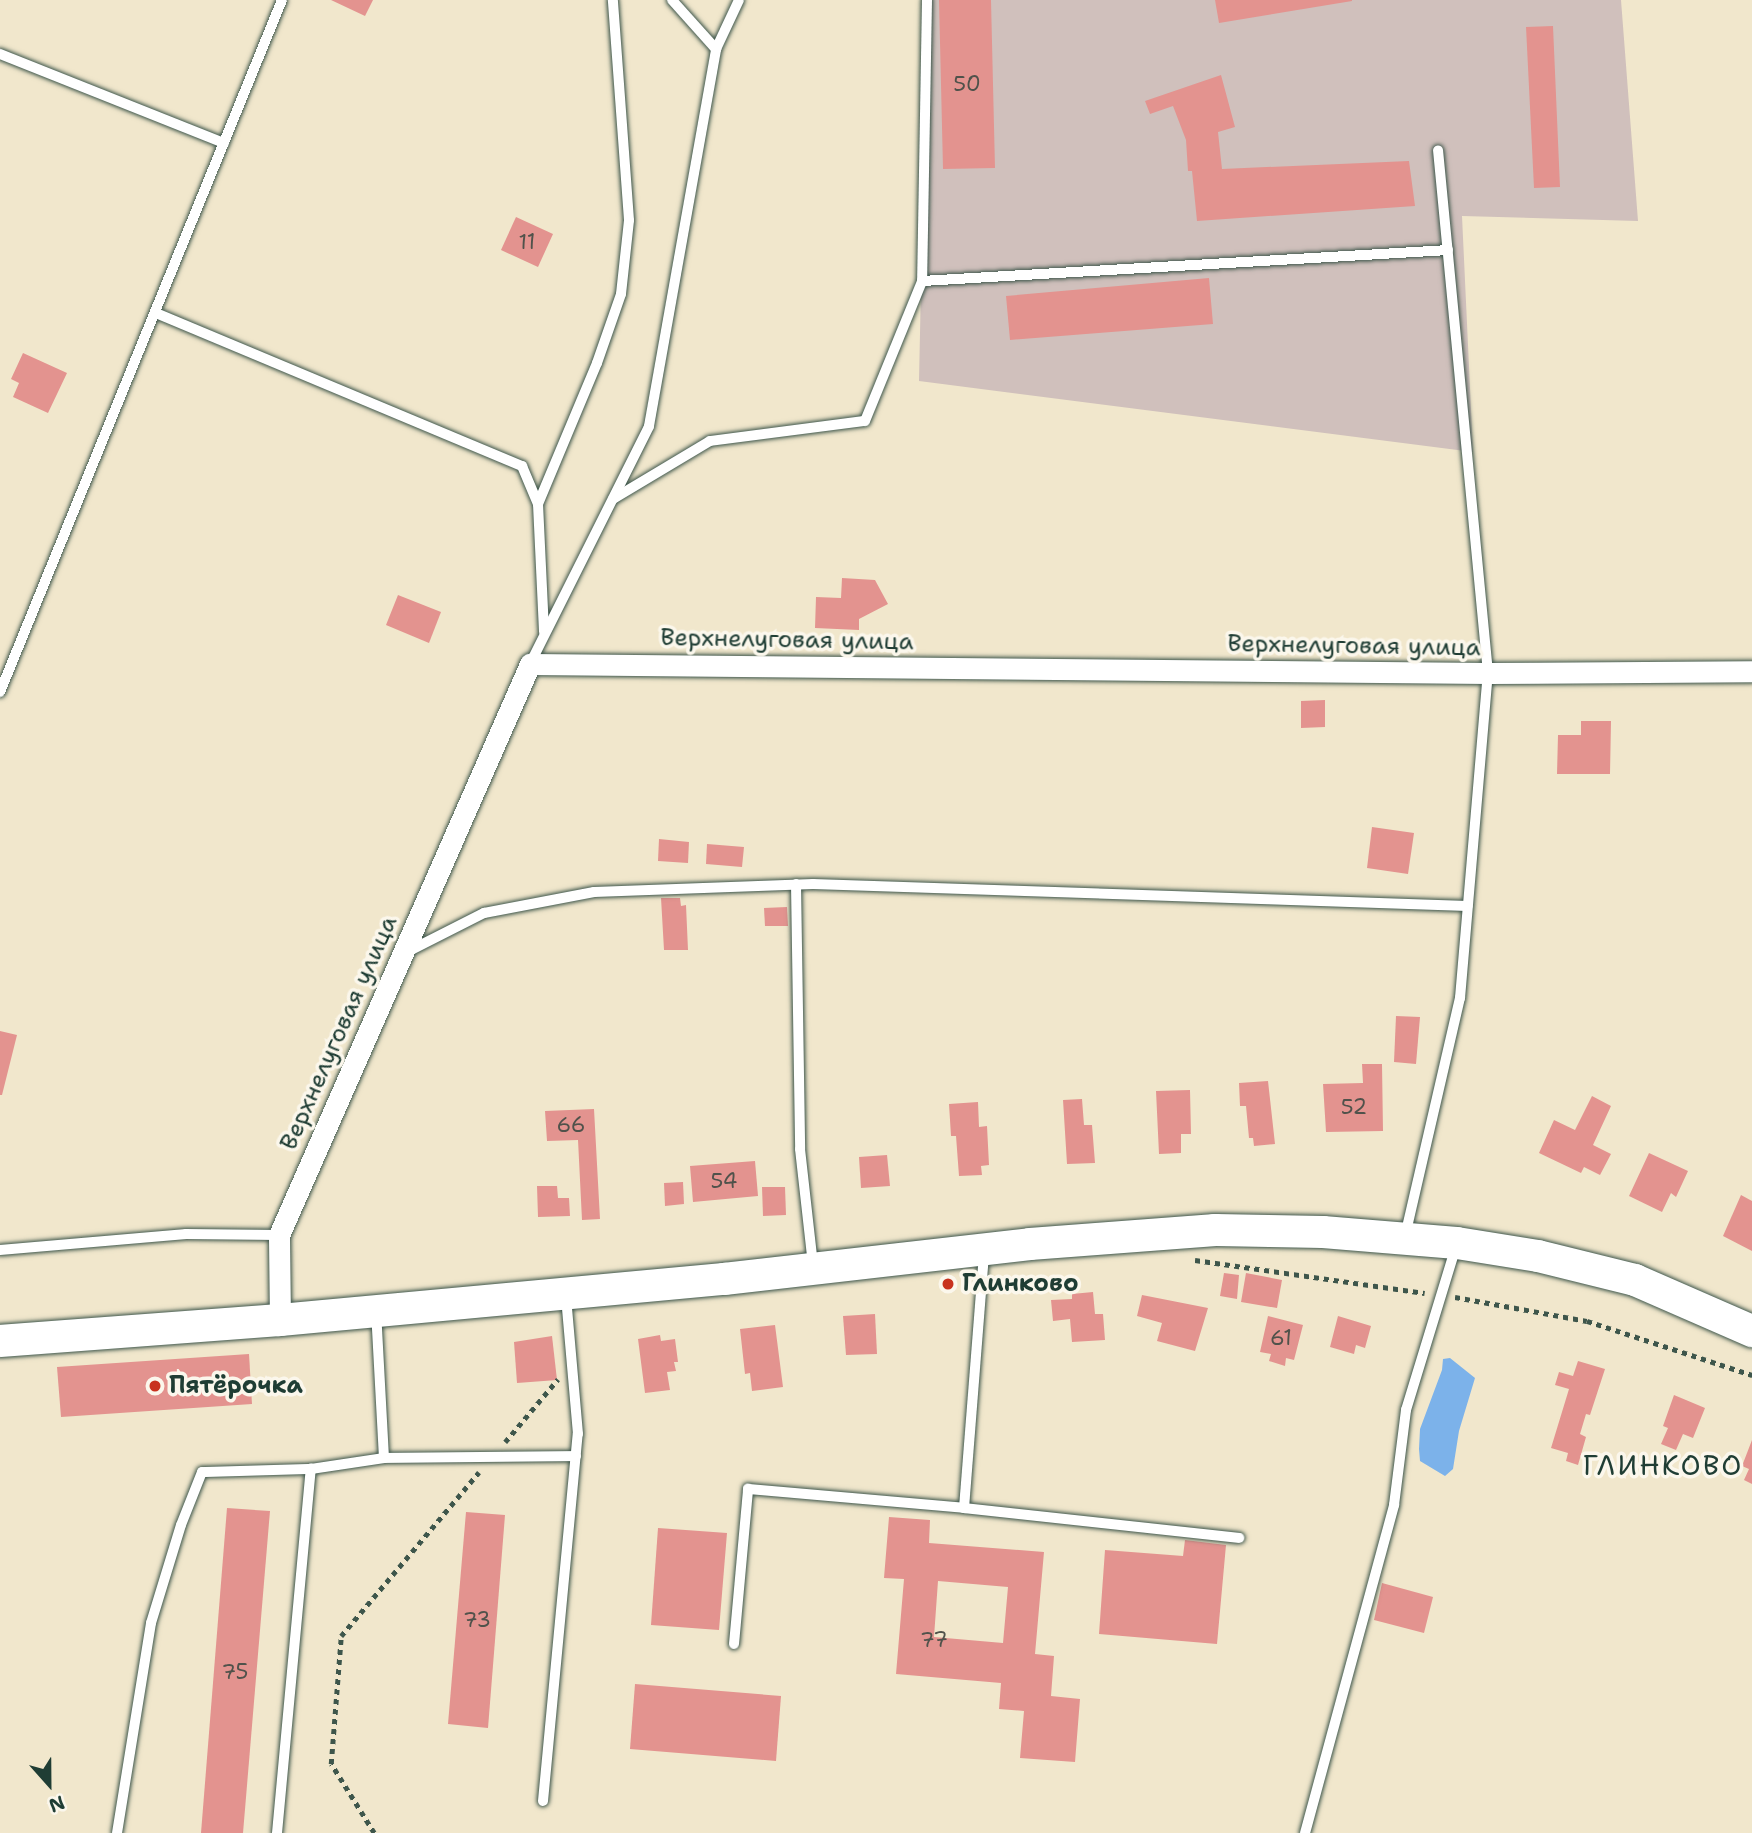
<!DOCTYPE html>
<meta charset="utf-8">
<style>
body{margin:0}
#map{position:relative;width:1752px;height:1833px;overflow:hidden;background:#f1e7cc;font-family:"Shantell Sans",sans-serif}
div>[style]{position:absolute}
.industrial>*{inset:0;background:#d0c0bc}
.water>*{inset:0;background:#7cb2ea}
.building>*{inset:0;background:#e3938f}
.path>*{height:4.5px;margin-top:-2.25px;transform-origin:0;background:repeating-linear-gradient(90deg,#3e564b 0 5px,transparent 0 10px)}
.roads{filter:drop-shadow(0 0 2px #3e564b) drop-shadow(0 0 2px #3e564b)}
.lane>*{height:10px;margin:-5px;padding:0 5px;transform-origin:5px;border-radius:5px;background:#fff}
.street>*{height:21px;margin:-10.5px;padding:0 10.5px;transform-origin:10.5px;border-radius:10.5px;background:#fff}
.secondary>*{height:32px;margin:-16px;padding:0 16px;transform-origin:16px;border-radius:16px;background:#fff}
.dots>*{width:19px;height:19px;translate:-50% -50%;box-sizing:border-box;border:4px solid #fbf7ec;border-radius:50%}
span{translate:-50% -50%;white-space:nowrap;text-align:center;line-height:1.15;-webkit-text-stroke:7px #fbf7ec;paint-order:stroke}
.number-label{font-size:21px;color:#50524b}
.number-label span{-webkit-text-stroke-width:0}
.street-label{font-size:24px;color:#1f3d34}
.poi-label{font-size:24px;color:#1f3d34;font-weight:700}
.left{translate:0 -50%;text-align:left}
.quarter-label{font-size:28px;color:#1f3d34;letter-spacing:2px}
.north{position:absolute;left:14px;top:1749px;width:70px;height:70px;-webkit-text-stroke:5px #fbf7ec;paint-order:stroke;rotate:159deg;font-size:19px;font-weight:700;line-height:28px;text-align:center;color:#1f3d34}
.north::after{content:'';display:block;margin:auto;width:24px;height:32px;background:#1f3d34;clip-path:polygon(50% 0,100% 100%,50% 72%,0 100%)}
</style>
<div id="map">
<div class="industrial">
<i style="clip-path:polygon(927px 0,1621px 0,1638px 221px,1462px 216px,1473px 452px,919px 381px)"></i>
</div>
<div class="water">
<i style="clip-path:polygon(1450px 1358px,1475px 1378px,1459px 1431px,1453px 1469px,1445px 1476px,1420px 1461px,1419px 1449px,1420px 1429px,1442px 1370px,1443px 1359px)"></i>
</div>
<div class="building">
<i style="clip-path:polygon(331px 0,373px 0,365px 16px)"></i>
<i style="clip-path:polygon(939px 0,991px 0,995px 168px,943px 169px)"></i>
<i style="clip-path:polygon(1215px 0,1352px 0,1352px 1px,1219px 23px)"></i>
<i style="clip-path:polygon(1553px 26px,1560px 187px,1534px 188px,1526px 27px)"></i>
<i style="clip-path:polygon(1221px 75px,1235px 127px,1218px 132px,1222px 169px,1409px 161px,1415px 206px,1197px 221px,1192px 171px,1188px 171px,1186px 140px,1173px 106px,1150px 114px,1145px 101px)"></i>
<i style="clip-path:polygon(516px 217px,553px 234px,538px 267px,501px 250px)"></i>
<i style="clip-path:polygon(1209px 278px,1213px 324px,1010px 340px,1006px 296px)"></i>
<i style="clip-path:polygon(23px 353px,67px 373px,48px 413px,13px 397px,19px 383px,11px 379px)"></i>
<i style="clip-path:polygon(842px 578px,875px 580px,888px 604px,859px 619px,859px 630px,815px 628px,816px 597px,841px 598px)"></i>
<i style="clip-path:polygon(398px 595px,441px 612px,429px 643px,386px 625px)"></i>
<i style="clip-path:polygon(1325px 700px,1325px 727px,1301px 728px,1301px 701px)"></i>
<i style="clip-path:polygon(1581px 721px,1611px 721px,1610px 774px,1557px 774px,1558px 735px,1581px 735px)"></i>
<i style="clip-path:polygon(1372px 827px,1414px 833px,1408px 874px,1367px 868px)"></i>
<i style="clip-path:polygon(659px 839px,689px 842px,688px 863px,658px 861px)"></i>
<i style="clip-path:polygon(707px 844px,744px 847px,742px 867px,706px 864px)"></i>
<i style="clip-path:polygon(661px 898px,680px 898px,681px 906px,686px 905px,688px 950px,664px 950px)"></i>
<i style="clip-path:polygon(787px 907px,788px 926px,765px 926px,764px 908px)"></i>
<i style="clip-path:polygon(1396px 1016px,1420px 1017px,1416px 1064px,1394px 1062px)"></i>
<i style="clip-path:polygon(0 1031px,17px 1035px,2px 1095px,0 1095px)"></i>
<i style="clip-path:polygon(1362px 1064px,1382px 1064px,1383px 1131px,1326px 1132px,1323px 1084px,1363px 1083px)"></i>
<i style="clip-path:polygon(1268px 1081px,1275px 1144px,1254px 1146px,1253px 1138px,1249px 1138px,1246px 1106px,1240px 1106px,1239px 1083px)"></i>
<i style="clip-path:polygon(1190px 1090px,1191px 1134px,1181px 1134px,1181px 1153px,1159px 1154px,1156px 1091px)"></i>
<i style="clip-path:polygon(1592px 1096px,1611px 1106px,1593px 1145px,1611px 1154px,1600px 1175px,1584px 1167px,1581px 1173px,1539px 1153px,1554px 1120px,1575px 1130px)"></i>
<i style="clip-path:polygon(1082px 1099px,1084px 1125px,1092px 1125px,1095px 1163px,1067px 1164px,1063px 1100px)"></i>
<i style="clip-path:polygon(978px 1102px,979px 1127px,987px 1126px,989px 1165px,981px 1166px,982px 1175px,959px 1176px,956px 1136px,951px 1136px,949px 1104px)"></i>
<i style="clip-path:polygon(594px 1109px,600px 1219px,582px 1220px,578px 1140px,547px 1141px,545px 1111px)"></i>
<i style="clip-path:polygon(1649px 1153px,1688px 1171px,1676px 1197px,1671px 1193px,1662px 1212px,1629px 1196px)"></i>
<i style="clip-path:polygon(887px 1155px,890px 1186px,861px 1188px,859px 1157px)"></i>
<i style="clip-path:polygon(755px 1161px,758px 1196px,693px 1202px,690px 1166px)"></i>
<i style="clip-path:polygon(683px 1182px,684px 1204px,665px 1206px,664px 1183px)"></i>
<i style="clip-path:polygon(537px 1186px,557px 1186px,558px 1198px,569px 1198px,570px 1216px,538px 1217px)"></i>
<i style="clip-path:polygon(762px 1187px,785px 1187px,786px 1215px,763px 1216px)"></i>
<i style="clip-path:polygon(1741px 1195px,1752px 1201px,1752px 1251px,1723px 1236px)"></i>
<i style="clip-path:polygon(1224px 1273px,1239px 1275px,1237px 1299px,1220px 1296px)"></i>
<i style="clip-path:polygon(1246px 1273px,1282px 1280px,1277px 1308px,1241px 1302px)"></i>
<i style="clip-path:polygon(1093px 1292px,1095px 1314px,1103px 1314px,1105px 1340px,1072px 1342px,1070px 1319px,1053px 1321px,1051px 1300px,1072px 1299px,1072px 1294px)"></i>
<i style="clip-path:polygon(1142px 1295px,1208px 1308px,1195px 1351px,1157px 1341px,1162px 1323px,1137px 1316px)"></i>
<i style="clip-path:polygon(875px 1314px,877px 1354px,846px 1355px,843px 1316px)"></i>
<i style="clip-path:polygon(1268px 1316px,1303px 1325px,1294px 1360px,1286px 1358px,1285px 1366px,1269px 1361px,1271px 1354px,1260px 1352px)"></i>
<i style="clip-path:polygon(1338px 1316px,1371px 1326px,1365px 1348px,1356px 1345px,1354px 1354px,1330px 1347px)"></i>
<i style="clip-path:polygon(775px 1325px,783px 1387px,752px 1391px,750px 1373px,745px 1374px,740px 1329px)"></i>
<i style="clip-path:polygon(660px 1335px,661px 1341px,675px 1339px,678px 1362px,674px 1362px,676px 1371px,667px 1372px,670px 1390px,645px 1393px,638px 1339px)"></i>
<i style="clip-path:polygon(552px 1336px,557px 1380px,517px 1383px,514px 1342px)"></i>
<i style="clip-path:polygon(249px 1354px,252px 1404px,61px 1417px,57px 1367px)"></i>
<i style="clip-path:polygon(1578px 1361px,1605px 1369px,1590px 1415px,1586px 1414px,1580px 1434px,1586px 1437px,1578px 1465px,1566px 1461px,1568px 1453px,1551px 1448px,1569px 1389px,1555px 1385px,1559px 1372px,1573px 1376px)"></i>
<i style="clip-path:polygon(1674px 1395px,1705px 1408px,1693px 1438px,1683px 1434px,1676px 1450px,1661px 1444px,1668px 1428px,1663px 1426px)"></i>
<i style="clip-path:polygon(1752px 1440px,1752px 1484px,1744px 1480px,1749px 1469px,1742px 1466px)"></i>
<i style="clip-path:polygon(227px 1508px,270px 1511px,243px 1833px,201px 1833px)"></i>
<i style="clip-path:polygon(466px 1512px,505px 1515px,488px 1728px,448px 1724px)"></i>
<i style="clip-path:polygon(evenodd,889px 1517px,930px 1520px,929px 1543px,1044px 1552px,1035px 1654px,1054px 1656px,1051px 1696px,1080px 1699px,1075px 1762px,1020px 1758px,1024px 1711px,999px 1709px,1001px 1683px,896px 1674px,904px 1579px,884px 1578px,889px 1517px,938px 1581px,1008px 1587px,1003px 1643px,934px 1637px,938px 1581px)"></i>
<i style="clip-path:polygon(658px 1528px,727px 1533px,719px 1630px,651px 1625px)"></i>
<i style="clip-path:polygon(1185px 1540px,1226px 1545px,1217px 1644px,1099px 1634px,1105px 1550px,1183px 1556px)"></i>
<i style="clip-path:polygon(1382px 1583px,1433px 1597px,1424px 1633px,1374px 1620px)"></i>
<i style="clip-path:polygon(635px 1684px,781px 1696px,776px 1761px,630px 1749px)"></i>
</div>
<div class="path">
<i style="left:1195px;top:1260px;width:232px;rotate:8.2deg"></i>
<i style="left:1455px;top:1297px;width:134px;rotate:10.3deg"></i>
<i style="left:1587px;top:1321px;width:174px;rotate:18.1deg"></i>
<i style="left:505px;top:1442px;width:82px;rotate:-49.9deg"></i>
<i style="left:374px;top:1833px;width:81px;rotate:-121.9deg"></i>
<i style="left:331px;top:1764px;width:128px;rotate:-85.5deg"></i>
<i style="left:341px;top:1636px;width:214px;rotate:-49.9deg"></i>
</div>
<div class="roads">
<div class="lane">
<i style="left:672px;top:0;width:66px;rotate:48.1deg"></i>
<i style="left:927px;top:0;width:281px;rotate:91deg"></i>
<i style="left:922px;top:281px;width:527px;rotate:-3.37deg"></i>
<i style="left:0;top:54px;width:241px;rotate:21.7deg"></i>
<i style="left:156px;top:313px;width:397px;rotate:22.7deg"></i>
<i style="left:522px;top:466px;width:41px;rotate:67.2deg"></i>
<i style="left:538px;top:504px;width:128px;rotate:87.3deg"></i>
<i style="left:613px;top:499px;width:113px;rotate:-30.9deg"></i>
<i style="left:710px;top:441px;width:156px;rotate:-7.4deg"></i>
<i style="left:865px;top:421px;width:151px;rotate:-67.8deg"></i>
<i style="left:538px;top:504px;width:153px;rotate:-67.3deg"></i>
<i style="left:597px;top:363px;width:73px;rotate:-70.8deg"></i>
<i style="left:621px;top:294px;width:74px;rotate:-83.8deg"></i>
<i style="left:629px;top:220px;width:221px;rotate:-94.2deg"></i>
<i style="left:530px;top:664px;width:266px;rotate:-63.4deg"></i>
<i style="left:649px;top:426px;width:383px;rotate:-79.9deg"></i>
<i style="left:716px;top:49px;width:54px;rotate:-64.9deg"></i>
<i style="left:0;top:692px;width:747px;rotate:-67.83deg"></i>
<i style="left:796px;top:884px;width:265px;rotate:89.1deg"></i>
<i style="left:800px;top:1149px;width:117px;rotate:83.6deg"></i>
<i style="left:405px;top:953px;width:89px;rotate:-26.9deg"></i>
<i style="left:484px;top:913px;width:112px;rotate:-10.8deg"></i>
<i style="left:594px;top:892px;width:219px;rotate:-2.1deg"></i>
<i style="left:813px;top:884px;width:655px;rotate:1.92deg"></i>
<i style="left:1405px;top:1236px;width:244px;rotate:-77deg"></i>
<i style="left:1460px;top:998px;width:326px;rotate:-85.1deg"></i>
<i style="left:1488px;top:673px;width:525px;rotate:-95.46deg"></i>
<i style="left:0;top:1250px;width:187px;rotate:-4.9deg"></i>
<i style="left:186px;top:1234px;width:93px;rotate:0.6deg"></i>
<i style="left:384px;top:1458px;width:192px;rotate:-0.6deg"></i>
<i style="left:964px;top:1508px;width:277px;rotate:6.2deg"></i>
<i style="left:734px;top:1644px;width:156px;rotate:-84.8deg"></i>
<i style="left:748px;top:1489px;width:217px;rotate:5deg"></i>
<i style="left:964px;top:1508px;width:256px;rotate:-85.5deg"></i>
<i style="left:543px;top:1801px;width:369px;rotate:-84.6deg"></i>
<i style="left:578px;top:1434px;width:139px;rotate:-95deg"></i>
<i style="left:117px;top:1833px;width:213px;rotate:-80.8deg"></i>
<i style="left:151px;top:1623px;width:102px;rotate:-73deg"></i>
<i style="left:181px;top:1525px;width:57px;rotate:-68.4deg"></i>
<i style="left:202px;top:1472px;width:109px;rotate:-1.6deg"></i>
<i style="left:277px;top:1833px;width:366px;rotate:-84.7deg"></i>
<i style="left:311px;top:1469px;width:74px;rotate:-8.6deg"></i>
<i style="left:384px;top:1458px;width:146px;rotate:-93.1deg"></i>
<i style="left:1305px;top:1833px;width:340px;rotate:-74.8deg"></i>
<i style="left:1394px;top:1505px;width:96px;rotate:-82.8deg"></i>
<i style="left:1406px;top:1410px;width:171px;rotate:-73deg"></i>
</div>
<div class="street">
<i style="left:280px;top:1320px;width:85px;rotate:-90.7deg"></i>
<i style="left:279px;top:1235px;width:624px;rotate:-66.27deg"></i>
<i style="left:530px;top:664px;width:958px;rotate:0.54deg"></i>
<i style="left:1488px;top:673px;width:264px;rotate:-0.4deg"></i>
</div>
<div class="secondary">
<i style="left:0;top:1341px;width:281px;rotate:-4.3deg"></i>
<i style="left:280px;top:1320px;width:446px;rotate:-5.3deg"></i>
<i style="left:724px;top:1279px;width:308px;rotate:-6.5deg"></i>
<i style="left:1030px;top:1244px;width:186px;rotate:-4.3deg"></i>
<i style="left:1215px;top:1230px;width:108px;rotate:1.1deg"></i>
<i style="left:1323px;top:1232px;width:134px;rotate:4.7deg"></i>
<i style="left:1457px;top:1243px;width:82px;rotate:9.1deg"></i>
<i style="left:1538px;top:1256px;width:100px;rotate:13.9deg"></i>
<i style="left:1635px;top:1280px;width:128px;rotate:23.6deg"></i>
</div>
</div>
<div class="dots">
<i style="left:948px;top:1284px;background:#c8321e"></i>
<i style="left:155px;top:1386px;background:#c8321e"></i>
</div>
<div class="number-label">
<span style="left:967px;top:84px">50</span>
<span style="left:527px;top:242px">11</span>
<span style="left:1354px;top:1107px">52</span>
<span style="left:571px;top:1125px">66</span>
<span style="left:724px;top:1181px">54</span>
<span style="left:1281px;top:1338px">61</span>
<span style="left:477px;top:1620px">73</span>
<span style="left:934px;top:1640px">77</span>
<span style="left:235px;top:1672px">75</span>
</div>
<div class="street-label">
<span style="left:787px;top:640px;rotate:1deg">Верхнелуговая улица</span>
<span style="left:1354px;top:646px;rotate:1deg">Верхнелуговая улица</span>
<span style="left:339px;top:1033px;rotate:-66deg">Верхнелуговая улица</span>
</div>
<div class="poi-label">
<span class="left" style="left:962px;top:1284px">Глинково</span>
<span class="left" style="left:169px;top:1386px">Пятёрочка</span>
</div>
<div class="quarter-label">
<span style="left:1663px;top:1465px">ГЛИНКОВО</span>
</div>
<div class="north">N</div>
</div>
